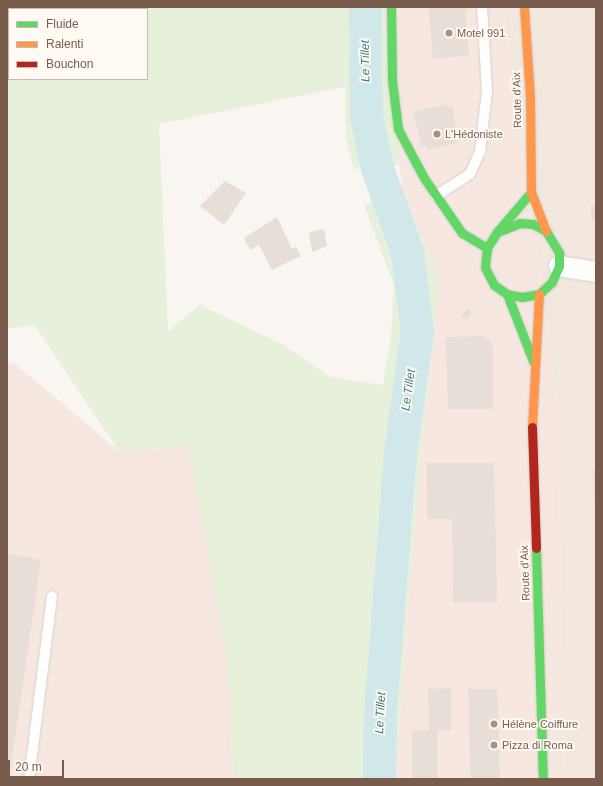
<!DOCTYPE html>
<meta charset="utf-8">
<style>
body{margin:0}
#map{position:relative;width:603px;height:786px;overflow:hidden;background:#f9f5f0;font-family:Helvetica,sans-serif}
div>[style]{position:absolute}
.residential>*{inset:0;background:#f2e8de}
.commercial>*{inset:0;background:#f6e8e1}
.green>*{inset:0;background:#e7f0db}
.river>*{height:33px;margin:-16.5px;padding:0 16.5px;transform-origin:16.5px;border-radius:16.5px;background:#d0e8ea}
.building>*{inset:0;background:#e6ded7}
.roads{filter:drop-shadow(0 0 1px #d7d1cb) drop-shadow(0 0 1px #d7d1cb)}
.lane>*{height:10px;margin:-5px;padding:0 5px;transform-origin:5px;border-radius:5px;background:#fefefd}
.street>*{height:20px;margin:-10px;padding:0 10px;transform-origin:10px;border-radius:10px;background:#fefefd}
.fast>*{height:9px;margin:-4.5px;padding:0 4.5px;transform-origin:4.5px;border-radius:4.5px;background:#63d668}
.slow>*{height:9px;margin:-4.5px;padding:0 4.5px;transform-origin:4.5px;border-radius:4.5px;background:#ff974d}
.jam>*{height:9px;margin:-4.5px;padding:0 4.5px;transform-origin:4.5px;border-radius:4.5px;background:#b3261e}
.dots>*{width:11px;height:11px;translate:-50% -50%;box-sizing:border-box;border:2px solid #fffaf3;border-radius:50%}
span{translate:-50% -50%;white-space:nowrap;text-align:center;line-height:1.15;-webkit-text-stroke:3.5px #fffaf3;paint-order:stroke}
.poi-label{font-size:11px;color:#7a5c4d}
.left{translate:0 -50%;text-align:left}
.street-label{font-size:11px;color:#7a5c4d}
.water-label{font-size:12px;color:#437c86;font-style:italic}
.frame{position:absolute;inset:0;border:8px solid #7a5c4d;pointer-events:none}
.legend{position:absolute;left:8px;top:8px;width:140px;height:72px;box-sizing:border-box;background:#fffaf3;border:1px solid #cabbb1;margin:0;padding:5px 7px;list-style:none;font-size:12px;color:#7a5c4d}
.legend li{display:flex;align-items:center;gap:8px;height:20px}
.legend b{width:20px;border:1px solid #cabbb1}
.scale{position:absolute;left:8px;top:760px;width:56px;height:18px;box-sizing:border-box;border:2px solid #7a5c4d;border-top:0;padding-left:5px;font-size:12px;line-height:14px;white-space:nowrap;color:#7a5c4d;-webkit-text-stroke:3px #fffaf3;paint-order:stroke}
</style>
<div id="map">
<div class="residential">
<i style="clip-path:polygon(503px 7px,596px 7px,596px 779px,564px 779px,558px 407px)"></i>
</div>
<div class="commercial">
<i style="clip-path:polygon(382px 7px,503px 7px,558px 407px,564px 779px,395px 779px,412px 549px,439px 276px,403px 195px)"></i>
<i style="clip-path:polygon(13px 362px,119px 451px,188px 446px,228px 661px,233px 779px,7px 779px,7px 365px)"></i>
</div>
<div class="green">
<i style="clip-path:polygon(evenodd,7px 7px,382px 7px,400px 165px,354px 169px,346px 138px,345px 87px,159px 124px,168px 331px,200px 305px,284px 345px,330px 377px,383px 385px,391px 335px,394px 285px,364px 205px,403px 195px,439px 276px,412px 549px,395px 779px,233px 779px,228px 661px,188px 446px,119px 451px,35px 325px,7px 329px,7px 7px,9px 9px,147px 9px,147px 79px,9px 79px,9px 9px)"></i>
</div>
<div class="river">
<i style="left:365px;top:7px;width:108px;rotate:89.5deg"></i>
<i style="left:366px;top:115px;width:54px;rotate:78.3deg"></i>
<i style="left:377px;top:168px;width:89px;rotate:70.3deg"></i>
<i style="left:407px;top:252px;width:81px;rotate:82.9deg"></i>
<i style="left:417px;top:332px;width:122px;rotate:98deg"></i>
<i style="left:400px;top:453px;width:263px;rotate:94.4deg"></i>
<i style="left:380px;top:715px;width:64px;rotate:90.9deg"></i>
</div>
<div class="building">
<i style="clip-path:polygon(429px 7px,468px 7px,469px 10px,465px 11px,469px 55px,433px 59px)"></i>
<i style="clip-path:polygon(447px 104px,448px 107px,453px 106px,457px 143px,427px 150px,427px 145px,421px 147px,414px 112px)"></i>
<i style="clip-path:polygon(225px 181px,246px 193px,224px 225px,200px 206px)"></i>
<i style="clip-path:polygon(591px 206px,596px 206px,596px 221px,592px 222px)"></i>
<i style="clip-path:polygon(277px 217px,292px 249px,296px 247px,301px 256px,272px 270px,259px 245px,250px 250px,244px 238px)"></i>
<i style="clip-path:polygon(324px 229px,327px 246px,312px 252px,309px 232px)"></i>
<i style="clip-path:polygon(467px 309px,472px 313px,466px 320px,461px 316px)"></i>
<i style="clip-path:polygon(483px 336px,490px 341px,493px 348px,493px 409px,448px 409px,446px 337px)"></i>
<i style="clip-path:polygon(426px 463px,494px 463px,497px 602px,453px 602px,452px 519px,427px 519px)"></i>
<i style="clip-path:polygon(596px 469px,596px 500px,594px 500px,593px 470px)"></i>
<i style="clip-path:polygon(7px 553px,41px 560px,9px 779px,7px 779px)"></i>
<i style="clip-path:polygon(451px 688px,451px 730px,438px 730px,438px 779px,412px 779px,412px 731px,429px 730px,428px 689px)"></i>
<i style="clip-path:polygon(468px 689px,497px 689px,500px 779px,471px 779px)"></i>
</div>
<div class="roads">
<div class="lane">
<i style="left:436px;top:196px;width:40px;rotate:-32.9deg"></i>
<i style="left:470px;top:174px;width:24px;rotate:-66deg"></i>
<i style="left:480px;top:152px;width:61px;rotate:-83.5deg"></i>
<i style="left:487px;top:91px;width:84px;rotate:-93.4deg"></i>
<i style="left:29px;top:779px;width:184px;rotate:-82.8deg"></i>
</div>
<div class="street">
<i style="left:559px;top:266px;width:37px;rotate:9deg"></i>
</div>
<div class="fast">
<i style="left:391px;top:7px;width:73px;rotate:89.2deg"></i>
<i style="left:392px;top:80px;width:49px;rotate:83deg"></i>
<i style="left:398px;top:129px;width:55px;rotate:62deg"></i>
<i style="left:424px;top:178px;width:67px;rotate:55.4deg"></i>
<i style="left:462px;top:233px;width:29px;rotate:31deg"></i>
<i style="left:497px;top:232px;width:25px;rotate:-21deg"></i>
<i style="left:520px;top:223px;width:13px;rotate:4deg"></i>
<i style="left:533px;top:224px;width:15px;rotate:28deg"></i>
<i style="left:546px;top:231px;width:26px;rotate:59deg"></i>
<i style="left:559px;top:253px;width:13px;rotate:90deg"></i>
<i style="left:559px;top:266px;width:17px;rotate:114deg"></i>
<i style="left:552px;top:282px;width:18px;rotate:137deg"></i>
<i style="left:539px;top:294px;width:17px;rotate:170deg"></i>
<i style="left:522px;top:297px;width:15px;rotate:-169deg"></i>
<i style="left:507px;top:294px;width:16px;rotate:-145deg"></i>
<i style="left:494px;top:285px;width:20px;rotate:-117deg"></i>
<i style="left:485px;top:267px;width:19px;rotate:-84deg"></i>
<i style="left:487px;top:248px;width:19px;rotate:-58deg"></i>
<i style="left:497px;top:232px;width:52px;rotate:-49.6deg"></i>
<i style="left:507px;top:294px;width:72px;rotate:68.8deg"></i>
<i style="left:536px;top:548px;width:231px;rotate:88.3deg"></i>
</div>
<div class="slow">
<i style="left:524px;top:7px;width:91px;rotate:86.2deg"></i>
<i style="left:530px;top:98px;width:94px;rotate:89.4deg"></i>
<i style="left:531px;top:192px;width:42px;rotate:69deg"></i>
<i style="left:532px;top:427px;width:133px;rotate:-87deg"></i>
</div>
<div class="jam">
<i style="left:532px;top:427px;width:121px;rotate:88.1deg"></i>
</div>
</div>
<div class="dots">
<i style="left:449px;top:33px;background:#a69286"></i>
<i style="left:437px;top:134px;background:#a69286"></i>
<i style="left:494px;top:724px;background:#a69286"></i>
<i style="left:494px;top:745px;background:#a69286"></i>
</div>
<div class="poi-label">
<span class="left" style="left:457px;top:33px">Motel 991</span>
<span class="left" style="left:445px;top:134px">L'Hédoniste</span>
<span class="left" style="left:502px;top:724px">Hélène Coiffure</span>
<span class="left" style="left:502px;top:745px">Pizza di Roma</span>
</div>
<div class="street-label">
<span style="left:517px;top:100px;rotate:-91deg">Route d'Aix</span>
<span style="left:525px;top:573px;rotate:-92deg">Route d'Aix</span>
</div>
<div class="water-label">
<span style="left:366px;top:61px;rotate:-91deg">Le Tillet</span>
<span style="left:409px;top:390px;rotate:-82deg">Le Tillet</span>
<span style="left:381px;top:713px;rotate:-87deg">Le Tillet</span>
</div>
<div class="frame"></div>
<ul class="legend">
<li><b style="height:5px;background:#63d668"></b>Fluide</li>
<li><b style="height:5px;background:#ff974d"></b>Ralenti</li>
<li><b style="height:5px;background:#b3261e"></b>Bouchon</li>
</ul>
<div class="scale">20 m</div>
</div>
